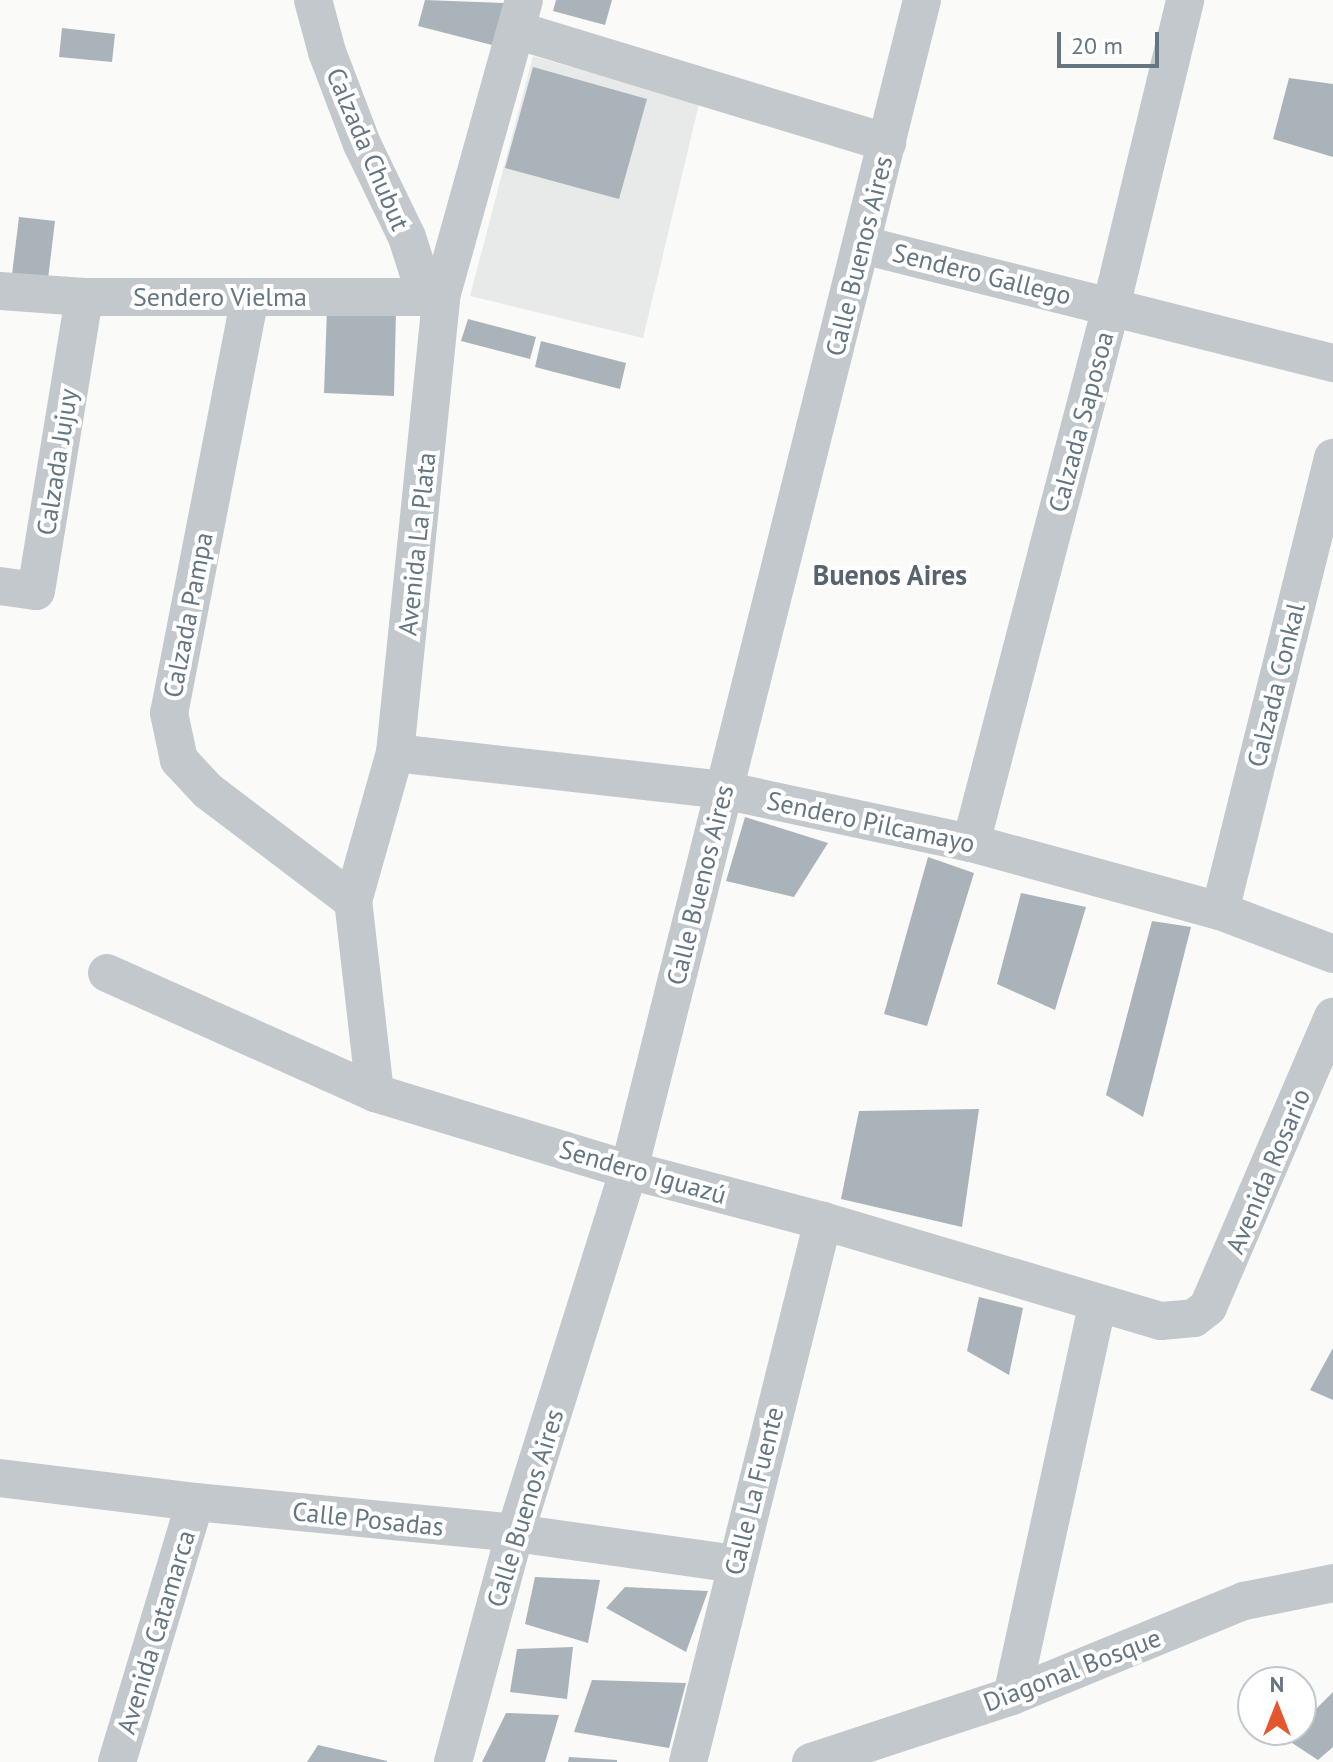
<!DOCTYPE html>
<meta charset="utf-8">
<style>
body{margin:0}
#map{position:relative;width:1333px;height:1762px;overflow:hidden;background:#fafaf8;font-family:"PT Sans",sans-serif}
div>[style]{position:absolute}
.built>*{inset:0;background:#e8e9e9}
.building>*{inset:0;background:#aab3b9}
.street>*{height:38px;margin:-19px;padding:0 19px;transform-origin:19px;border-radius:19px;background:#c3c8cc}
span{translate:-50% -50%;white-space:nowrap;text-align:center;line-height:1.15;-webkit-text-stroke:8px #fff;paint-order:stroke}
.street-label{font-size:26px;color:#657683}
.neighbourhood-label{font-size:28px;color:#57646e;font-weight:700}
.north{position:absolute;left:1237px;top:1666px;width:80px;height:80px;box-sizing:border-box;background:#fff;border:2px solid #c1c8cd;border-radius:50%;rotate:0deg;font-size:22px;font-weight:700;line-height:32px;text-align:center;color:#657683}
.north::after{content:'';display:block;margin:auto;width:28px;height:36px;background:#e4572e;clip-path:polygon(50% 0,100% 100%,50% 72%,0 100%)}
.scale{position:absolute;left:1057px;top:32px;width:102px;height:36px;box-sizing:border-box;border:4px solid #657683;border-top:0;padding-left:10px;font-size:24px;line-height:28px;white-space:nowrap;color:#657683;-webkit-text-stroke:6px #fff;paint-order:stroke}
</style>
<div id="map">
<div class="built">
<i style="clip-path:polygon(533px 56px,699px 104px,643px 338px,470px 296px)"></i>
</div>
<div class="building">
<i style="clip-path:polygon(425px 0,504px 3px,492px 45px,418px 26px)"></i>
<i style="clip-path:polygon(556px 0,612px 0,605px 25px,553px 11px)"></i>
<i style="clip-path:polygon(62px 28px,115px 34px,112px 62px,59px 57px)"></i>
<i style="clip-path:polygon(533px 67px,647px 99px,619px 199px,505px 168px)"></i>
<i style="clip-path:polygon(1289px 78px,1333px 84px,1333px 157px,1273px 139px)"></i>
<i style="clip-path:polygon(19px 217px,55px 221px,47px 287px,11px 283px)"></i>
<i style="clip-path:polygon(327px 309px,396px 311px,394px 396px,324px 393px)"></i>
<i style="clip-path:polygon(468px 319px,536px 337px,530px 359px,461px 341px)"></i>
<i style="clip-path:polygon(541px 341px,626px 363px,620px 389px,535px 367px)"></i>
<i style="clip-path:polygon(745px 817px,828px 843px,794px 897px,726px 881px)"></i>
<i style="clip-path:polygon(928px 857px,974px 873px,927px 1026px,884px 1014px)"></i>
<i style="clip-path:polygon(1021px 893px,1086px 907px,1055px 1010px,997px 984px)"></i>
<i style="clip-path:polygon(1152px 921px,1191px 927px,1143px 1117px,1106px 1095px)"></i>
<i style="clip-path:polygon(979px 1109px,962px 1227px,841px 1199px,859px 1111px)"></i>
<i style="clip-path:polygon(979px 1297px,1023px 1308px,1009px 1375px,967px 1351px)"></i>
<i style="clip-path:polygon(1333px 1348px,1333px 1400px,1310px 1390px)"></i>
<i style="clip-path:polygon(535px 1577px,600px 1580px,588px 1643px,525px 1624px)"></i>
<i style="clip-path:polygon(625px 1587px,708px 1591px,686px 1652px,606px 1608px)"></i>
<i style="clip-path:polygon(573px 1647px,567px 1699px,510px 1692px,517px 1649px)"></i>
<i style="clip-path:polygon(592px 1680px,686px 1683px,669px 1748px,574px 1732px)"></i>
<i style="clip-path:polygon(1333px 1692px,1333px 1747px,1318px 1760px,1286px 1739px,1295px 1730px,1301px 1730px,1301px 1724px)"></i>
<i style="clip-path:polygon(506px 1713px,559px 1715px,545px 1762px,482px 1762px)"></i>
<i style="clip-path:polygon(318px 1745px,387px 1761px,387px 1762px,307px 1762px)"></i>
<i style="clip-path:polygon(569px 1757px,617px 1760px,617px 1762px,568px 1762px)"></i>
</div>
<div class="street">
<i style="left:313px;top:0;width:54px;rotate:74.9deg"></i>
<i style="left:327px;top:52px;width:98px;rotate:69.2deg"></i>
<i style="left:362px;top:144px;width:103px;rotate:64.2deg"></i>
<i style="left:407px;top:237px;width:63px;rotate:72.4deg"></i>
<i style="left:516px;top:30px;width:388px;rotate:16.9deg"></i>
<i style="left:863px;top:245px;width:485px;rotate:14.1deg"></i>
<i style="left:0;top:291px;width:84px;rotate:4.1deg"></i>
<i style="left:84px;top:297px;width:357px"></i>
<i style="left:250px;top:297px;width:424px;rotate:101deg"></i>
<i style="left:169px;top:713px;width:48px;rotate:78deg"></i>
<i style="left:179px;top:760px;width:42px;rotate:46.9deg"></i>
<i style="left:208px;top:791px;width:182px;rotate:37.2deg"></i>
<i style="left:0;top:586px;width:36px;rotate:8deg"></i>
<i style="left:36px;top:591px;width:298px;rotate:-80.7deg"></i>
<i style="left:395px;top:753px;width:330px;rotate:6.4deg"></i>
<i style="left:723px;top:790px;width:254px;rotate:12.1deg"></i>
<i style="left:971px;top:843px;width:258px;rotate:15.3deg"></i>
<i style="left:1220px;top:911px;width:121px;rotate:20.8deg"></i>
<i style="left:971px;top:843px;width:554px;rotate:-75.36deg"></i>
<i style="left:1111px;top:307px;width:316px;rotate:-76.4deg"></i>
<i style="left:1220px;top:911px;width:467px;rotate:-76deg"></i>
<i style="left:107px;top:973px;width:294px;rotate:24.1deg"></i>
<i style="left:375px;top:1093px;width:265px;rotate:16.9deg"></i>
<i style="left:629px;top:1170px;width:201px;rotate:14.7deg"></i>
<i style="left:823px;top:1221px;width:352px;rotate:16.5deg"></i>
<i style="left:1161px;top:1321px;width:33px;rotate:-5deg"></i>
<i style="left:1194px;top:1318px;width:18px;rotate:-38deg"></i>
<i style="left:1208px;top:1307px;width:316px;rotate:-66.7deg"></i>
<i style="left:375px;top:1093px;width:193px;rotate:-96.5deg"></i>
<i style="left:353px;top:901px;width:154px;rotate:-74.2deg"></i>
<i style="left:395px;top:753px;width:458px;rotate:-84.2deg"></i>
<i style="left:441px;top:297px;width:308px;rotate:-74.4deg"></i>
<i style="left:0;top:1478px;width:196px;rotate:7deg"></i>
<i style="left:195px;top:1502px;width:321px;rotate:5.5deg"></i>
<i style="left:515px;top:1533px;width:223px;rotate:8deg"></i>
<i style="left:1012px;top:1696px;width:402px;rotate:-77.7deg"></i>
<i style="left:117px;top:1762px;width:271px;rotate:-73.3deg"></i>
<i style="left:453px;top:1762px;width:237px;rotate:-74.9deg"></i>
<i style="left:515px;top:1533px;width:380px;rotate:-72.6deg"></i>
<i style="left:629px;top:1170px;width:1206px;rotate:-75.94deg"></i>
<i style="left:688px;top:1762px;width:558px;rotate:-75.99deg"></i>
<i style="left:811px;top:1762px;width:212px;rotate:-18.2deg"></i>
<i style="left:1012px;top:1696px;width:251px;rotate:-22.3deg"></i>
<i style="left:1244px;top:1601px;width:91px;rotate:-11.4deg"></i>
</div>
<div class="street-label">
<span style="left:368px;top:149px;rotate:67deg">Calzada Chubut</span>
<span style="left:859px;top:256px;rotate:-76deg">Calle Buenos Aires</span>
<span style="left:982px;top:274px;rotate:14deg">Sendero Gallego</span>
<span style="left:220px;top:297px">Sendero Vielma</span>
<span style="left:1081px;top:422px;rotate:-75deg">Calzada Saposoa</span>
<span style="left:57px;top:462px;rotate:-81deg">Calzada Jujuy</span>
<span style="left:417px;top:544px;rotate:-84deg">Avenida La Plata</span>
<span style="left:188px;top:615px;rotate:-79deg">Calzada Pampa</span>
<span style="left:1276px;top:685px;rotate:-76deg">Calzada Conkal</span>
<span style="left:871px;top:822px;rotate:12deg">Sendero Pilcamayo</span>
<span style="left:700px;top:885px;rotate:-76deg">Calle Buenos Aires</span>
<span style="left:1268px;top:1171px;rotate:-67deg">Avenida Rosario</span>
<span style="left:643px;top:1172px;rotate:16deg">Sendero Iguazú</span>
<span style="left:754px;top:1491px;rotate:-76deg">Calle La Fuente</span>
<span style="left:525px;top:1508px;rotate:-73deg">Calle Buenos Aires</span>
<span style="left:368px;top:1519px;rotate:6deg">Calle Posadas</span>
<span style="left:156px;top:1632px;rotate:-73deg">Avenida Catamarca</span>
<span style="left:1072px;top:1670px;rotate:-21deg">Diagonal Bosque</span>
</div>
<div class="neighbourhood-label">
<span style="left:890px;top:575px">Buenos Aires</span>
</div>
<div class="north">N</div>
<div class="scale">20 m</div>
</div>
